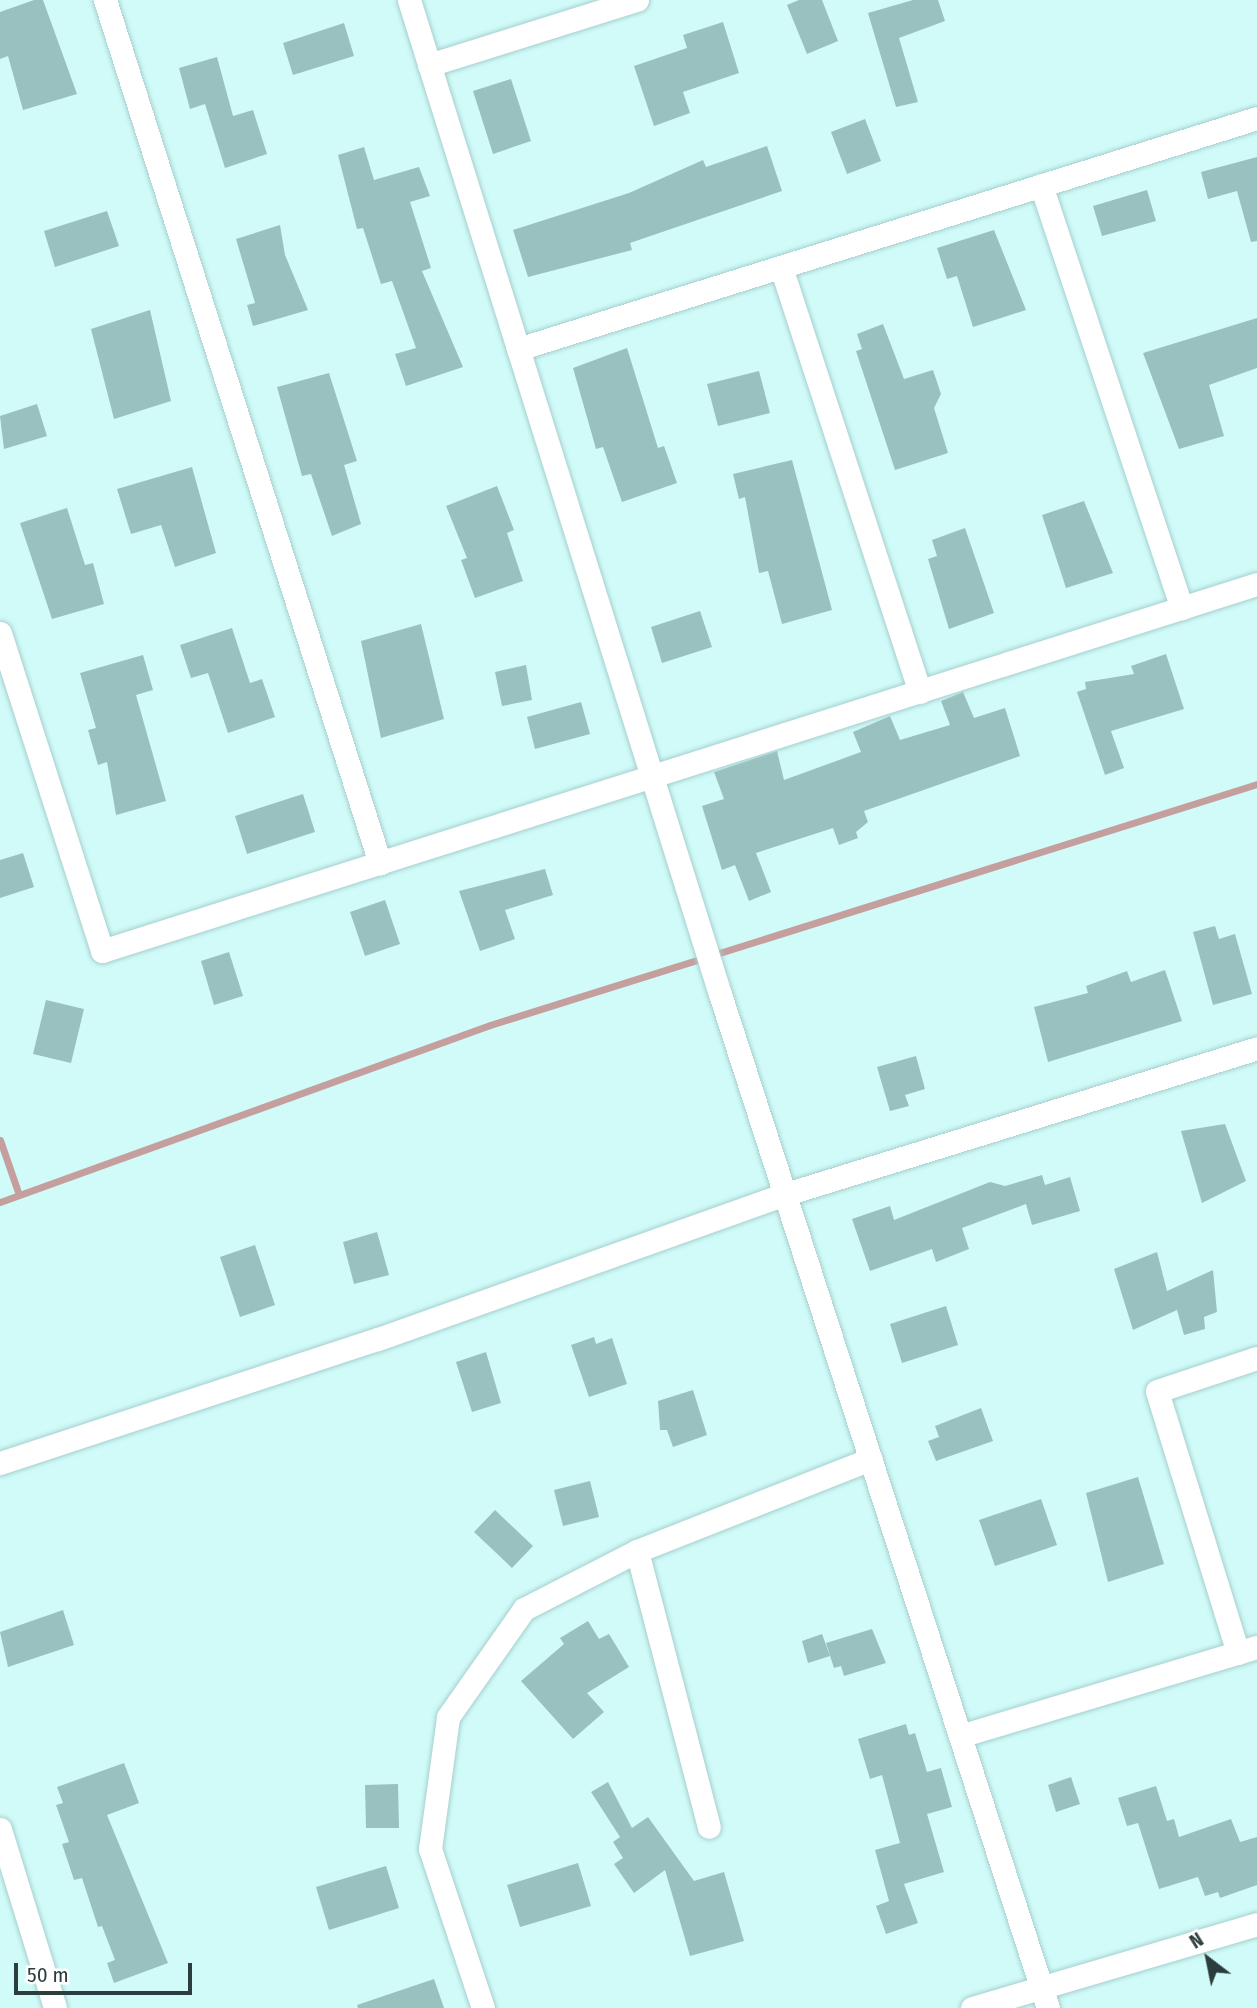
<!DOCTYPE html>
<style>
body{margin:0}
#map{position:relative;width:1257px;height:2008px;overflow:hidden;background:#d1fbf9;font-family:"Fira Sans Condensed",sans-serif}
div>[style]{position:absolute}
.stream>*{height:7px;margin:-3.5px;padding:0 3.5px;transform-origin:3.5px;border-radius:3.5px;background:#c49f9e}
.building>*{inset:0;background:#99c1bf}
.roads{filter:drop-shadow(0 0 2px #a5cfcd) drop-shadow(0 0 2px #a5cfcd)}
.street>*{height:23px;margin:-11.5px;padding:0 11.5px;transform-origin:11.5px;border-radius:11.5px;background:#fff}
span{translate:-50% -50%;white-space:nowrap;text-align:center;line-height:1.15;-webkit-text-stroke:5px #fff;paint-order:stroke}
.north{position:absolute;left:1173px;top:1924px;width:70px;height:70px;-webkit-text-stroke:5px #fff;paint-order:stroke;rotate:328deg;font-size:19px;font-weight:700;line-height:28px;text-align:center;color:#2c3d3d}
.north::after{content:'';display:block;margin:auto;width:24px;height:32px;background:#2c3d3d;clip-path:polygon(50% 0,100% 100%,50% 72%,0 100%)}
.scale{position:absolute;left:14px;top:1963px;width:178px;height:32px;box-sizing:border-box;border:4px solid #2c3d3d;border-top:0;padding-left:9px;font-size:21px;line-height:24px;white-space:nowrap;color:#2c3d3d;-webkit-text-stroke:5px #fff;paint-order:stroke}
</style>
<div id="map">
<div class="stream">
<i style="left:0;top:1140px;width:58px;rotate:70.9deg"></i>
<i style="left:0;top:1202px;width:521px;rotate:-19.86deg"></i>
<i style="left:490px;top:1025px;width:804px;rotate:-17.44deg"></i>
</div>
<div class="building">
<i style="clip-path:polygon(34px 0,43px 0,77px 94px,23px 110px,8px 56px,0 59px,0 12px)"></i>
<i style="clip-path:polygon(799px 0,822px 0,838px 41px,807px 54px,787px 5px)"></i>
<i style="clip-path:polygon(913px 0,938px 0,945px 21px,899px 38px,918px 102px,896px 107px,868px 13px)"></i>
<i style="clip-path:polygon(723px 22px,739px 73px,683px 92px,690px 113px,654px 126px,634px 66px,687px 48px,683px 35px)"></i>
<i style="clip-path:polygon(344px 23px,354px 56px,293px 75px,283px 43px)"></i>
<i style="clip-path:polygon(217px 57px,233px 116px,253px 110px,267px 154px,225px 168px,205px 104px,190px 109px,179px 68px)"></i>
<i style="clip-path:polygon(511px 79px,531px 141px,493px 154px,473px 91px)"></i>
<i style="clip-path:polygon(865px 119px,881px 161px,847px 174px,831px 132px)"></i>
<i style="clip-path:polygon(767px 146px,782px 191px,630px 243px,632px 250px,528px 277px,513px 230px,629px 193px,703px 160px,706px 167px)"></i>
<i style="clip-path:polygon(364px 147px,374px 180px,419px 167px,430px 196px,410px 202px,431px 268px,422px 271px,463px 367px,406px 386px,395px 354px,416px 348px,392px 281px,381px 284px,363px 228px,357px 229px,338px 155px)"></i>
<i style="clip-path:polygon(1257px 157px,1257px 241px,1251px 242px,1237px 191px,1208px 199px,1201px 172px)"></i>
<i style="clip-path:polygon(1147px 190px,1156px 221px,1102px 236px,1093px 206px)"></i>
<i style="clip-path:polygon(107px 211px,119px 246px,55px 267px,44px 231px)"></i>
<i style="clip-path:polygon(280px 225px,285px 255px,308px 310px,253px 326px,247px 305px,255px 303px,236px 239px)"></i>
<i style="clip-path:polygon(994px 230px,1026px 310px,973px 327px,957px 276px,947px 279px,937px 248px)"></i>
<i style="clip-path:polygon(150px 310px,171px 401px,114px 419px,91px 329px)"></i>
<i style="clip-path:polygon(1257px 318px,1257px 368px,1209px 385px,1224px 436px,1179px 449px,1143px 353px)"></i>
<i style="clip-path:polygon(883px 324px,904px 379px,933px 370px,941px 394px,934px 408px,948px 453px,895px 470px,856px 351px,862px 349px,857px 334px)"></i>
<i style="clip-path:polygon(627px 348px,658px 448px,664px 446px,677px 483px,622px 502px,603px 447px,596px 449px,573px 368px)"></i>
<i style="clip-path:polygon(759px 371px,770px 413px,718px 426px,707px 384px)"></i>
<i style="clip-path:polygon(329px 373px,357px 461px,344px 465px,361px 524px,332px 536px,311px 474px,302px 476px,277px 387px)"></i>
<i style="clip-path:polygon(37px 404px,47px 436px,4px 449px,0 416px)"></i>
<i style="clip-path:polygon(792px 460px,832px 610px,782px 624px,768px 571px,759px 573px,745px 497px,739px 499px,733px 474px)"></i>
<i style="clip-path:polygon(192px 467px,216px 553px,175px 567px,161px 525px,131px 534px,117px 489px)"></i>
<i style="clip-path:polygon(497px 486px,514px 530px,507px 533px,523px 581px,475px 598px,461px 560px,467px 558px,446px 506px)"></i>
<i style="clip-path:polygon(1084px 501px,1113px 573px,1066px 588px,1042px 515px)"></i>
<i style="clip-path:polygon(67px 508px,85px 565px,93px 563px,104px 604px,52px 619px,20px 523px)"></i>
<i style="clip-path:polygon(965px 528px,994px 613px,949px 629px,928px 559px,937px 556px,932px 540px)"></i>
<i style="clip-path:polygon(700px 611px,712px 647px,662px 663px,651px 627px)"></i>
<i style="clip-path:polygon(421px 624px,444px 719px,381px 738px,361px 641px)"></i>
<i style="clip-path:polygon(232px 628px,250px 683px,262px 679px,275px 717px,228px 733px,208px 673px,191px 678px,180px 645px)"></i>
<i style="clip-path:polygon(1166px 654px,1184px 709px,1111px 731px,1124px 768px,1105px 775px,1077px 692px,1086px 689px,1085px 682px,1134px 674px,1131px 666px)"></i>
<i style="clip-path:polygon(143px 655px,153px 690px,136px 695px,166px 801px,116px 815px,107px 762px,98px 765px,88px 730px,96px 728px,80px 673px)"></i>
<i style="clip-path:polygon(526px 665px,532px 700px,502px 706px,495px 672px)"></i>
<i style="clip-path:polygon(963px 692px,974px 718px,1005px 708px,1020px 756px,864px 811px,868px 822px,856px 832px,858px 838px,839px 845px,833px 828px,756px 853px,771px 892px,749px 901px,735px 865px,722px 870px,702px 806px,724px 799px,714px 772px,777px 751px,784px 780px,861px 752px,853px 732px,890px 716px,900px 740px,950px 725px,941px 701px)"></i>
<i style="clip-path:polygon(581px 702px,590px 734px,535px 749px,527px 717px)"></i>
<i style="clip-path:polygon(303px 794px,315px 832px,247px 854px,235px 816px)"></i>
<i style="clip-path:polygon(23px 853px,34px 887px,0 898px,0 860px)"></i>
<i style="clip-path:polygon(545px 869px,553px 895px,505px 910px,515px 939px,480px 951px,459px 891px)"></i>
<i style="clip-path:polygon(385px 900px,400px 944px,365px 956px,350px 912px)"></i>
<i style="clip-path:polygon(1215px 926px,1219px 939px,1235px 934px,1252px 994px,1213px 1005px,1193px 932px)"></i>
<i style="clip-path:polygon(229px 952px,243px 996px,214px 1005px,201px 961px)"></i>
<i style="clip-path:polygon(1165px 970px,1182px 1021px,1048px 1062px,1034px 1007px,1088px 993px,1086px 986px,1127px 971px,1131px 982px)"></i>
<i style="clip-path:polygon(46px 1000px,84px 1009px,71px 1063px,33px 1054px)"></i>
<i style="clip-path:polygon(916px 1056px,925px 1089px,905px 1095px,909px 1106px,890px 1111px,877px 1067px)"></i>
<i style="clip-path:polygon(1225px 1124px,1246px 1181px,1202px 1203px,1181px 1131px)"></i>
<i style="clip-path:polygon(1042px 1175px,1045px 1185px,1070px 1177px,1080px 1211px,1032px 1225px,1026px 1204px,962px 1228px,969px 1249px,936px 1262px,932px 1249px,870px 1271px,852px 1219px,890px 1206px,894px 1220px,990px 1182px,1005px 1186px)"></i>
<i style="clip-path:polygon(377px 1232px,389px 1275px,354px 1284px,343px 1242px)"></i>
<i style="clip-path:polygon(255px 1245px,275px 1305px,240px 1317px,220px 1257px)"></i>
<i style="clip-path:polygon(1157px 1252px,1167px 1291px,1213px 1270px,1217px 1312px,1204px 1317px,1205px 1329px,1184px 1335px,1177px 1310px,1133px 1330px,1114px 1269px)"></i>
<i style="clip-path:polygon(946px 1306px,958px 1345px,902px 1363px,890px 1324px)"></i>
<i style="clip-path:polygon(594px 1337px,596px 1344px,612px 1338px,627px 1384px,589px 1397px,571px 1345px)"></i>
<i style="clip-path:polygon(486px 1352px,501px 1403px,472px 1412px,456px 1362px)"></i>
<i style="clip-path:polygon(693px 1390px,707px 1435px,673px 1447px,667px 1430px,660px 1430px,658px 1401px)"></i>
<i style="clip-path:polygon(981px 1408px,993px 1441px,936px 1461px,928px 1441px,939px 1437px,935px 1426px)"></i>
<i style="clip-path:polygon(1138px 1477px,1164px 1564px,1108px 1582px,1086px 1493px)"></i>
<i style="clip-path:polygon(590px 1481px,599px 1517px,563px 1526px,554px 1490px)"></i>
<i style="clip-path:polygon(1041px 1499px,1057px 1545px,995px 1566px,979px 1520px)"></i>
<i style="clip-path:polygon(495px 1510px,533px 1546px,512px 1568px,474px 1532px)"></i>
<i style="clip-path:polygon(63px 1610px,74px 1645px,8px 1667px,0 1632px)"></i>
<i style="clip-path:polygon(588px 1621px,599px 1639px,609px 1634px,629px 1667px,587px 1693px,604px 1712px,573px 1739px,521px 1681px,564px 1644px,560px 1638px)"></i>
<i style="clip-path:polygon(872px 1629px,886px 1663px,844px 1676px,841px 1666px,834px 1668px,826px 1643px)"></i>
<i style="clip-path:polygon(822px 1634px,830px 1656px,808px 1663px,802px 1641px)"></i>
<i style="clip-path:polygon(906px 1724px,909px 1735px,915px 1733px,927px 1772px,941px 1768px,952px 1807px,927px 1814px,944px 1872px,904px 1884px,918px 1923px,886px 1934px,876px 1906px,889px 1901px,875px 1850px,900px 1843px,882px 1775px,870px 1779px,858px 1739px)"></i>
<i style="clip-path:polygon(124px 1763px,139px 1803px,107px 1815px,168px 1963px,114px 1983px,107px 1963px,115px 1960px,102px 1926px,98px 1927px,82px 1878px,74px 1880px,62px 1844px,69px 1842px,56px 1805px,63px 1803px,57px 1787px)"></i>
<i style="clip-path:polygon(1071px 1777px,1080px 1804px,1056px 1812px,1048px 1785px)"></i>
<i style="clip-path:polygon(608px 1782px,632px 1828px,648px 1817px,694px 1881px,724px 1872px,744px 1941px,690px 1956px,665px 1870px,634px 1893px,614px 1864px,623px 1858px,613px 1842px,620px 1837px,591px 1792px)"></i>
<i style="clip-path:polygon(398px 1784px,399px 1828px,366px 1828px,365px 1785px)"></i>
<i style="clip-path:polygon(1156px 1786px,1167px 1821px,1174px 1819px,1179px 1837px,1231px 1819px,1240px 1842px,1257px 1837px,1257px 1885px,1220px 1898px,1218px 1892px,1205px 1896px,1198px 1877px,1159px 1889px,1138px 1823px,1127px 1826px,1118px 1798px)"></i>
<i style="clip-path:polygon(578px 1863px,591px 1906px,520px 1927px,507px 1885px)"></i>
<i style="clip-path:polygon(386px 1866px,399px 1908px,329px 1930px,316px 1887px)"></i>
<i style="clip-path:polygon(434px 1979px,444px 2008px,358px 2008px,357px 2005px)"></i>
</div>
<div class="roads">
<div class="street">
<i style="left:105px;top:0;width:906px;rotate:72.33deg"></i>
<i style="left:409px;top:0;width:1042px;rotate:72.63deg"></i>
<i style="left:720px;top:994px;width:1066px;rotate:72.08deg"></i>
<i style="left:429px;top:65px;width:218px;rotate:-17.4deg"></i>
<i style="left:1041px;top:185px;width:446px;rotate:71.6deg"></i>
<i style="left:781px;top:267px;width:447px;rotate:71.9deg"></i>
<i style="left:518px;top:349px;width:774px;rotate:-17.36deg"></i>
<i style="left:0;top:633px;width:334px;rotate:72.2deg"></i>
<i style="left:102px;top:951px;width:1212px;rotate:-17.63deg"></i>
<i style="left:0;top:1463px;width:398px;rotate:-18.2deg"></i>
<i style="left:378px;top:1339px;width:433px;rotate:-19.6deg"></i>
<i style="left:786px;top:1194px;width:493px;rotate:-17.2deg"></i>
<i style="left:637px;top:1551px;width:285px;rotate:75.4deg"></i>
<i style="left:1238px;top:1653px;width:274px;rotate:-107.2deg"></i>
<i style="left:1157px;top:1391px;width:105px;rotate:-18.3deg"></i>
<i style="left:960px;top:1736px;width:310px;rotate:-16.7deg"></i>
<i style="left:0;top:1829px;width:187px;rotate:72.9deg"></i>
<i style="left:483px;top:2008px;width:168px;rotate:-108.4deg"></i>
<i style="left:430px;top:1849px;width:133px;rotate:-82.2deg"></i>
<i style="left:448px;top:1717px;width:132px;rotate:-54.9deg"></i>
<i style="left:524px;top:1609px;width:127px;rotate:-27.2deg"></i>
<i style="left:637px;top:1551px;width:251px;rotate:-21.5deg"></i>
<i style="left:972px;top:2008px;width:297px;rotate:-16.4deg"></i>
</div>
</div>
<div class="north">N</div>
<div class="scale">50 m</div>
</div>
